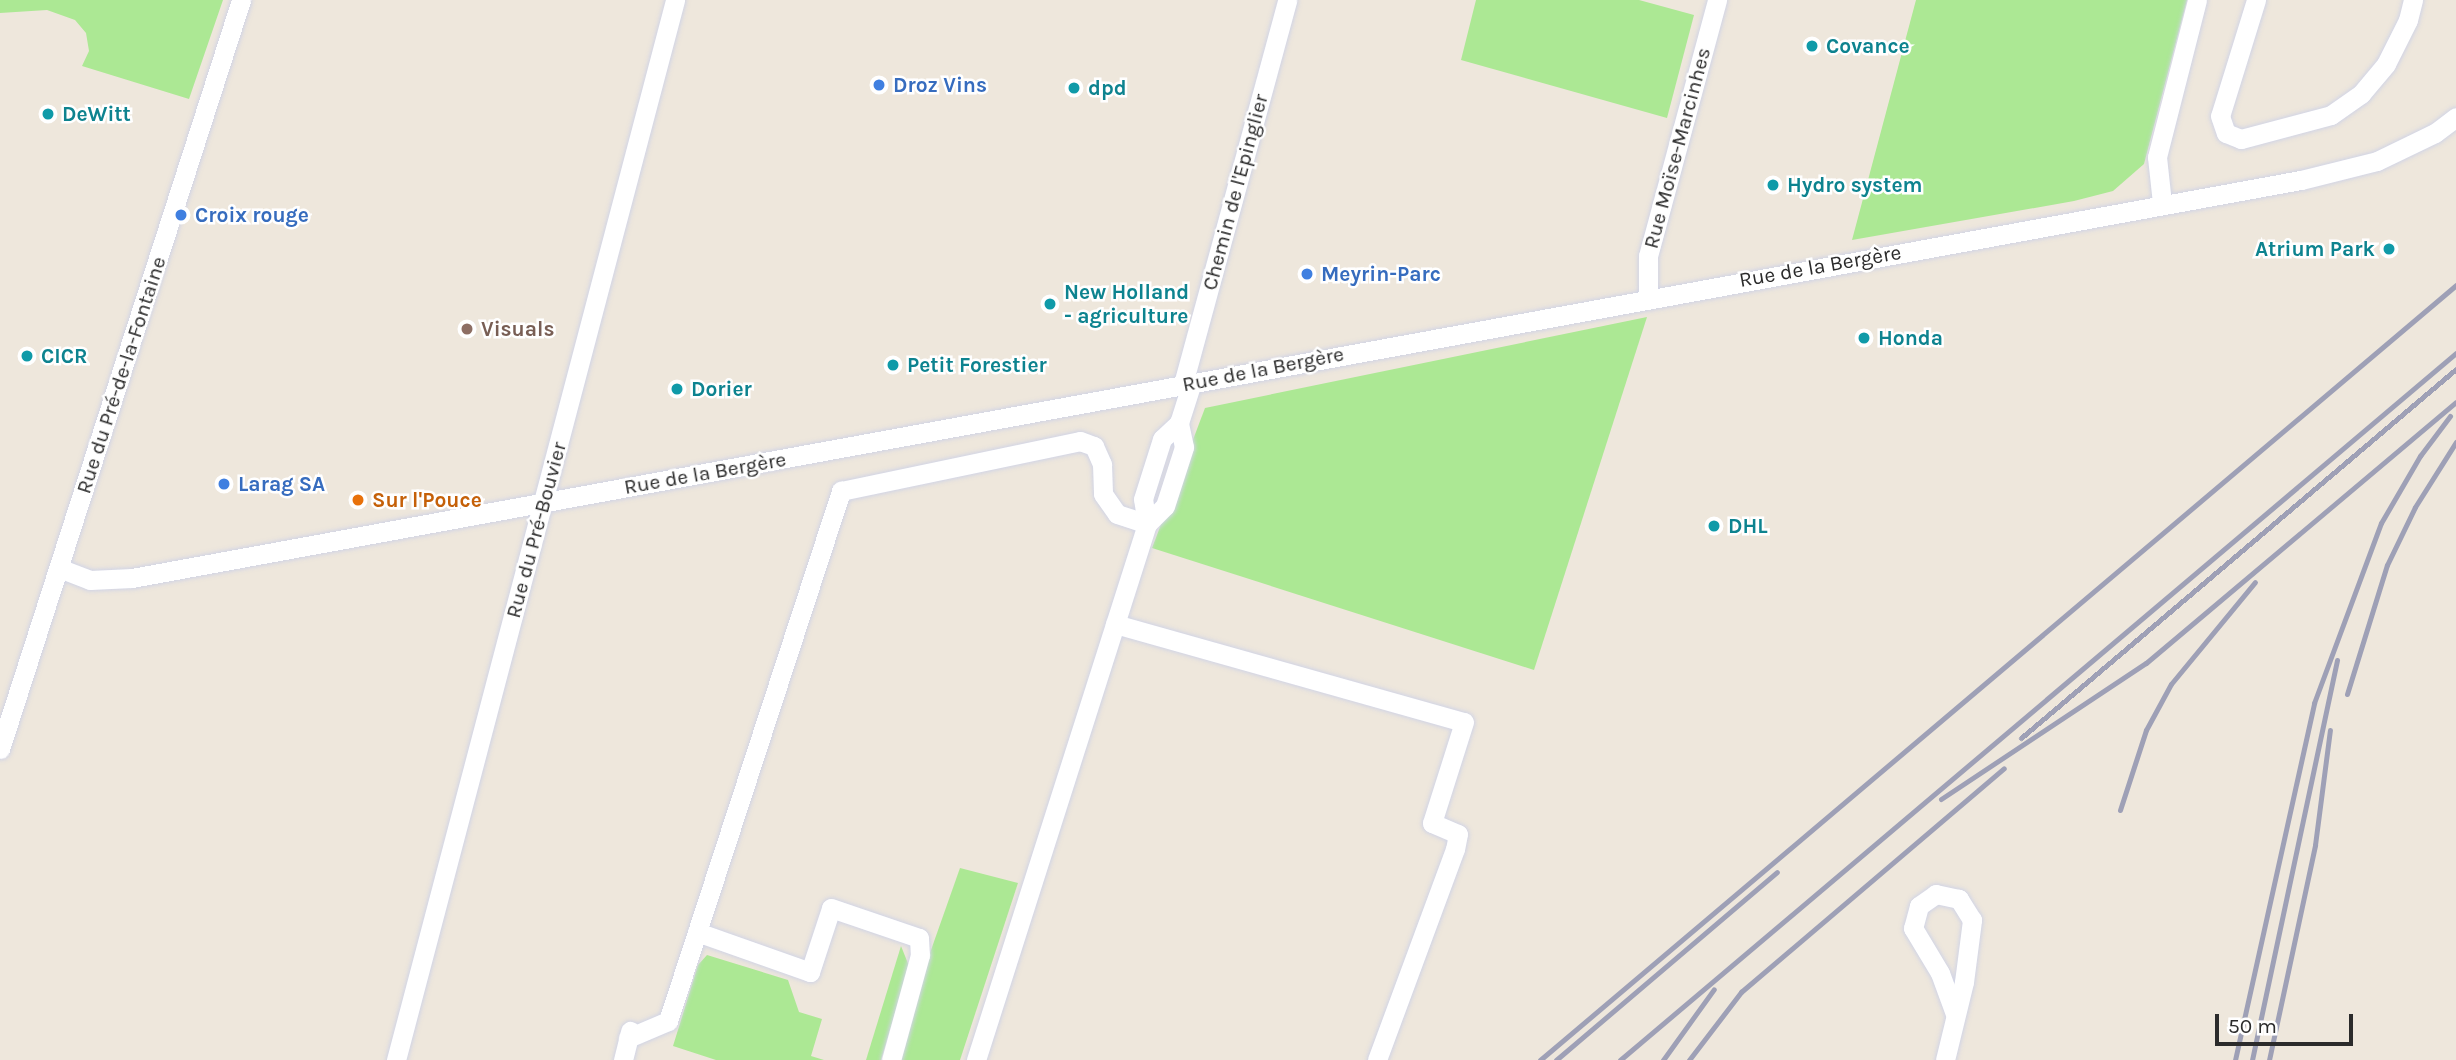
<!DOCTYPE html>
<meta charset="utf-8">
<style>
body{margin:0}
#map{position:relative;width:2456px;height:1060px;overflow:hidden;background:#eee7dc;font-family:Karla,sans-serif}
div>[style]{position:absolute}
.green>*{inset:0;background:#ace894}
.roads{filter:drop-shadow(0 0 2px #d1d4e5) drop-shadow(0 0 2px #d1d4e5)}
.minor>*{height:19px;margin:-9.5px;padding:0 9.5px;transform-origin:9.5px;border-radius:9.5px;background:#fff}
.rail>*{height:5px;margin:-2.5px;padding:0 2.5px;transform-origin:2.5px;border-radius:2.5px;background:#9ea0b6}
.dots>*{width:19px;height:19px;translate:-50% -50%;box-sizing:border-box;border:4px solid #fff;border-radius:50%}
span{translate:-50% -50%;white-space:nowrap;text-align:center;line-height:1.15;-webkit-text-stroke:5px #fff;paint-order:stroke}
.culture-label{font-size:21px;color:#0d838f;font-weight:700}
.left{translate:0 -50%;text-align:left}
.right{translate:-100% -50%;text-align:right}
.shop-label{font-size:21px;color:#366cbe;font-weight:700}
.street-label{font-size:21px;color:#2b2b2b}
.education-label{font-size:21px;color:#785e54;font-weight:700}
.food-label{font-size:21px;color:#c56008;font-weight:700}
.scale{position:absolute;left:2215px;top:1014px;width:138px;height:32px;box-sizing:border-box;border:4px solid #2b2b2b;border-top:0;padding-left:9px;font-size:21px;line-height:24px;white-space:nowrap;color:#2b2b2b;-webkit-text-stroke:5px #fff;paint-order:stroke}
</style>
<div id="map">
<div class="green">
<i style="clip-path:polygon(0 0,223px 0,189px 99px,82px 66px,89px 51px,86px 33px,75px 20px,47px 10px,0 13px)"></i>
<i style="clip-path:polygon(1476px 0,1639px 0,1694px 15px,1667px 118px,1461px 60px)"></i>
<i style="clip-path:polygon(1916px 0,2187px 0,2144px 164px,2113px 191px,2074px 201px,1852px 240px)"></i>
<i style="clip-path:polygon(1647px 317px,1534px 670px,1152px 548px,1205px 408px)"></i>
<i style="clip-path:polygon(960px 868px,1018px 883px,960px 1060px,898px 1060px,895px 1052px)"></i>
<i style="clip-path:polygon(901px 946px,909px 966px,881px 1060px,866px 1060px)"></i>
<i style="clip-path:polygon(707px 955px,788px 980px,799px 1012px,822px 1019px,811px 1056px,824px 1060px,716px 1060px,673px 1046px,698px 965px)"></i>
</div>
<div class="roads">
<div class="minor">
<i style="left:2256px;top:0;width:121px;rotate:107.2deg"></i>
<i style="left:2220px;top:116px;width:18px;rotate:71deg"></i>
<i style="left:2226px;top:133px;width:16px;rotate:22deg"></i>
<i style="left:2241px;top:139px;width:93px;rotate:-14.9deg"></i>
<i style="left:2331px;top:115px;width:37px;rotate:-35deg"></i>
<i style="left:2361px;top:94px;width:39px;rotate:-50deg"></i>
<i style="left:2386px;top:64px;width:49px;rotate:-63.4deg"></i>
<i style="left:2408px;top:20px;width:21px;rotate:-76deg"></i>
<i style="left:2162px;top:203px;width:46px;rotate:-96.2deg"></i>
<i style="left:2157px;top:157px;width:162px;rotate:-75.7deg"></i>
<i style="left:1648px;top:297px;width:41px;rotate:-90deg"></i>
<i style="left:1648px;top:256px;width:265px;rotate:-74.9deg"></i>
<i style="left:1183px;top:384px;width:398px;rotate:-74.8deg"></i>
<i style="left:1147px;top:524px;width:25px;rotate:-45deg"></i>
<i style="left:1165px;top:506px;width:62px;rotate:-72.1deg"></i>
<i style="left:1184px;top:447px;width:25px;rotate:-102deg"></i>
<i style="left:59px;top:568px;width:33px;rotate:21deg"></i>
<i style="left:90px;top:580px;width:42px;rotate:-2.7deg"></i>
<i style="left:132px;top:578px;width:2205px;rotate:-10.4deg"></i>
<i style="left:2301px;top:180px;width:78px;rotate:-14deg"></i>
<i style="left:2377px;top:161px;width:64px;rotate:-25.8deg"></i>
<i style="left:2435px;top:133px;width:26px;rotate:-37deg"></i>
<i style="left:1115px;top:624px;width:362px;rotate:15.7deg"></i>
<i style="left:1464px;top:722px;width:106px;rotate:107.6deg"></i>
<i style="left:1432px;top:823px;width:28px;rotate:23deg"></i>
<i style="left:1458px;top:834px;width:15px;rotate:101deg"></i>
<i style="left:1455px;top:849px;width:225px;rotate:110.3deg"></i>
<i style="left:0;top:749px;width:787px;rotate:-72.16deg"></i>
<i style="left:697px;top:932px;width:120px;rotate:19.5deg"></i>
<i style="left:810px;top:972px;width:67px;rotate:-71.8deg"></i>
<i style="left:831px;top:908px;width:93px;rotate:18.8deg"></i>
<i style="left:919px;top:938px;width:17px;rotate:87deg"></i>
<i style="left:920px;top:955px;width:109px;rotate:105.4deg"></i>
<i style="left:628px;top:1038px;width:43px;rotate:-23deg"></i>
<i style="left:668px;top:1021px;width:558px;rotate:-71.92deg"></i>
<i style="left:841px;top:491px;width:244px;rotate:-11.8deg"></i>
<i style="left:1080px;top:441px;width:15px;rotate:20deg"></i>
<i style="left:1094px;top:446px;width:20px;rotate:66deg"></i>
<i style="left:1102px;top:464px;width:30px;rotate:88deg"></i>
<i style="left:1103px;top:494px;width:24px;rotate:55deg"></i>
<i style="left:1117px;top:514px;width:32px;rotate:18deg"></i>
<i style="left:396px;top:1060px;width:1096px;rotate:-75.25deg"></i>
<i style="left:623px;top:1060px;width:30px;rotate:-76deg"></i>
<i style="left:976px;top:1060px;width:563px;rotate:-72.31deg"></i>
<i style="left:1147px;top:524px;width:25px;rotate:-99deg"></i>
<i style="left:1143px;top:499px;width:63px;rotate:-72.4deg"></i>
<i style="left:1162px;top:439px;width:23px;rotate:-43deg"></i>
<i style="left:1179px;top:423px;width:43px;rotate:-72.4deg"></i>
<i style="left:1945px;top:1060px;width:80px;rotate:-76.3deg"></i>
<i style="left:1964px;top:982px;width:63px;rotate:-82.6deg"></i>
<i style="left:1972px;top:920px;width:25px;rotate:-122deg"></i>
<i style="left:1959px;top:899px;width:24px;rotate:-168deg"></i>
<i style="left:1936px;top:894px;width:21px;rotate:145deg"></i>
<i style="left:1919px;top:906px;width:23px;rotate:105deg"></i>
<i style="left:1913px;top:928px;width:52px;rotate:59deg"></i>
<i style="left:1940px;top:973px;width:44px;rotate:69.9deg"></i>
</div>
</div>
<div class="rail">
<i style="left:2347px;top:694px;width:135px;rotate:-72.8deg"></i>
<i style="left:2387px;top:565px;width:64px;rotate:-64.2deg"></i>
<i style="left:2415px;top:507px;width:77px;rotate:-57.8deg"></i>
<i style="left:2021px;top:738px;width:570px;rotate:-40.31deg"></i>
<i style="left:1941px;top:799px;width:246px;rotate:-33.6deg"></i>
<i style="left:2146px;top:663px;width:405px;rotate:-40.1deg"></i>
<i style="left:2120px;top:810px;width:84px;rotate:-72deg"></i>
<i style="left:2146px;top:730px;width:52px;rotate:-61.5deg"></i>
<i style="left:2171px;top:684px;width:132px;rotate:-50.5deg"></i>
<i style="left:1540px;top:1060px;width:1200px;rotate:-40.23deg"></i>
<i style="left:1556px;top:1060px;width:290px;rotate:-40.4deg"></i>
<i style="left:1620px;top:1060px;width:1095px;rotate:-40.22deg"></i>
<i style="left:1663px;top:1060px;width:87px;rotate:-54.3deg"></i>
<i style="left:1689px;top:1060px;width:86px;rotate:-52.6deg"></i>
<i style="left:1741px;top:992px;width:345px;rotate:-40.4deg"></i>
<i style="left:2235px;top:1060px;width:366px;rotate:-77.5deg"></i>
<i style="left:2314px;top:703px;width:192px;rotate:-69.6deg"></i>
<i style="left:2381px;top:523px;width:78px;rotate:-59.8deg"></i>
<i style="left:2420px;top:456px;width:50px;rotate:-53.1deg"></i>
<i style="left:2252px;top:1060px;width:409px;rotate:-78deg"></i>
<i style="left:2269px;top:1060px;width:220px;rotate:-77.9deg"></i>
<i style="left:2315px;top:845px;width:116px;rotate:-82.6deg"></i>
</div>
<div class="dots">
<i style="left:1812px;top:46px;background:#0f9aa8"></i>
<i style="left:879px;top:85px;background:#3f7fe0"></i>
<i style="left:1074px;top:88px;background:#0f9aa8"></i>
<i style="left:48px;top:114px;background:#0f9aa8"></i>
<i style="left:1773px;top:185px;background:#0f9aa8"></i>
<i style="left:181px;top:215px;background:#3f7fe0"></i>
<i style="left:2389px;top:249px;background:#0f9aa8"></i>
<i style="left:1307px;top:274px;background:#3f7fe0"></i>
<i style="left:1050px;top:304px;background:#0f9aa8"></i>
<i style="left:467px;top:329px;background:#8d6e63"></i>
<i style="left:1864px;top:338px;background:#0f9aa8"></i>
<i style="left:27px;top:356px;background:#0f9aa8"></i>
<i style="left:893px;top:365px;background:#0f9aa8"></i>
<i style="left:677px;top:389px;background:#0f9aa8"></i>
<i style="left:224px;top:484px;background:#3f7fe0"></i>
<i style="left:358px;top:500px;background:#e8710a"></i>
<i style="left:1714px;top:526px;background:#0f9aa8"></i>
</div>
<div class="culture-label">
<span class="left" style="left:1826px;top:46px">Covance</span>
<span class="left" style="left:1088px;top:88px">dpd</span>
<span class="left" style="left:62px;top:114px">DeWitt</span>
<span class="left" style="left:1787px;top:185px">Hydro system</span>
<span class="right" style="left:2375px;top:249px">Atrium Park</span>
<span class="left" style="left:1064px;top:304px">New Holland<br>- agriculture</span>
<span class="left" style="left:1878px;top:338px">Honda</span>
<span class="left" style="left:41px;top:356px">CICR</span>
<span class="left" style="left:907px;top:365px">Petit Forestier</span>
<span class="left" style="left:691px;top:389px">Dorier</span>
<span class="left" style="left:1728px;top:526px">DHL</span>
</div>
<div class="shop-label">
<span class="left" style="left:893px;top:85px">Droz Vins</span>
<span class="left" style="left:195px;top:215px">Croix rouge</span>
<span class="left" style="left:1321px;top:274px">Meyrin-Parc</span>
<span class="left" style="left:238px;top:484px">Larag SA</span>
</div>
<div class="street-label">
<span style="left:1677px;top:148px;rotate:-75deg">Rue Moïse-Marcinhes</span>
<span style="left:1235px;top:192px;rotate:-75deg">Chemin de l'Epinglier</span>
<span style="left:1820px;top:266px;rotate:-10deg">Rue de la Bergère</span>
<span style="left:1263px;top:369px;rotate:-11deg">Rue de la Bergère</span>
<span style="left:121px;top:375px;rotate:-72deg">Rue du Pré-de-la-Fontaine</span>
<span style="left:705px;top:473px;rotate:-10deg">Rue de la Bergère</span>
<span style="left:536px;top:530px;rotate:-75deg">Rue du Pré-Bouvier</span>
</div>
<div class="education-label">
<span class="left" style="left:481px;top:329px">Visuals</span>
</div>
<div class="food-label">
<span class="left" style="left:372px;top:500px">Sur l'Pouce</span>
</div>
<div class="scale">50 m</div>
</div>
